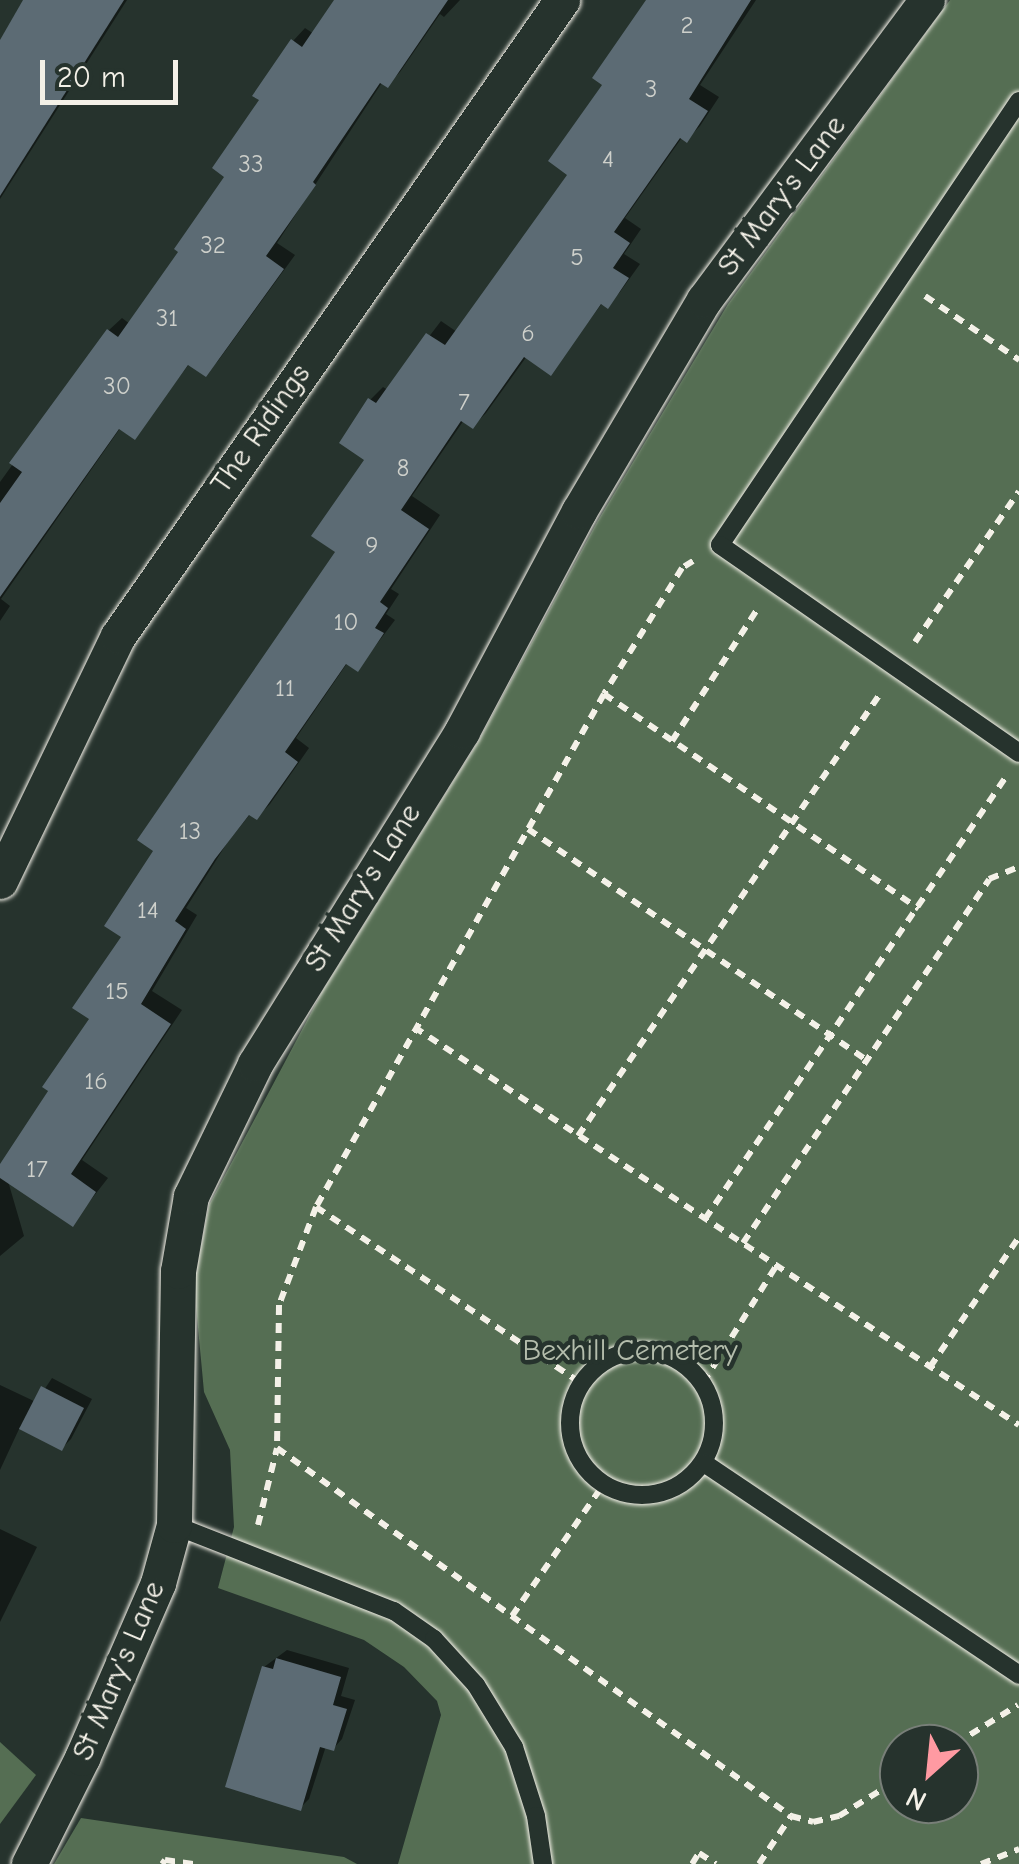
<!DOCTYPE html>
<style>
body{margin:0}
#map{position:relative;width:1019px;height:1864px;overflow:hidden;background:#26332d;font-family:"Comic Neue",sans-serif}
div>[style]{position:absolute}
.green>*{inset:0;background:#556e53}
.shadow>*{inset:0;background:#0007}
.building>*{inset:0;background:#5c6b74}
.path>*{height:6px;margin-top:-3px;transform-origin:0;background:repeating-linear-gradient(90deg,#f4f1e8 0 10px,transparent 0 18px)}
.roads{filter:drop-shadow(0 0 2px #f4f1e8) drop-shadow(0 0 2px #f4f1e8)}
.lane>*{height:18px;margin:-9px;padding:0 9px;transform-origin:9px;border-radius:9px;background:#26332d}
.lane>.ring{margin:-9px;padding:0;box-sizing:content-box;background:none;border:18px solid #26332d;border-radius:50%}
.street>*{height:35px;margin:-17.5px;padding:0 17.5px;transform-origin:17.5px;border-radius:17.5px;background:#26332d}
span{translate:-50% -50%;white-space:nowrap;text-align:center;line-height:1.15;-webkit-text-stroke:9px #26332d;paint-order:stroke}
.number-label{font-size:25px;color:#ced0cb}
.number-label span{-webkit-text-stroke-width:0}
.street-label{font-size:30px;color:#f4f1e8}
.park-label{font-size:30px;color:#b4bdac}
.north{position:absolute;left:879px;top:1724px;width:100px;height:100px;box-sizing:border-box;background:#26332d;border:2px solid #787f78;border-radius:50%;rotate:207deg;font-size:28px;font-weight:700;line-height:40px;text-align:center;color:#f4f1e8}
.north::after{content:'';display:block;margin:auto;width:35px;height:45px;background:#ff9aa2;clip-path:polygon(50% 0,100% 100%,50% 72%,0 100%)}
.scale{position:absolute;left:40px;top:60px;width:138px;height:45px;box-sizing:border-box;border:5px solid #f4f1e8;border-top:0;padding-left:12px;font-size:30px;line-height:35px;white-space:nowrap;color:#f4f1e8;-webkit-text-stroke:8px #26332d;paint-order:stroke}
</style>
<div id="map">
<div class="green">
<i style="clip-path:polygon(evenodd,950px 0,1019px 0,1019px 1864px,398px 1864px,441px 1715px,437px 1701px,404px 1667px,364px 1640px,218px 1588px,234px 1527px,230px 1450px,204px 1392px,194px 1284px,209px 1205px,322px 992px,478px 742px,597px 522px,728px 304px,950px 0,899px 1744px,959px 1744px,959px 1804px,899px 1804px,899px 1744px)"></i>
<i style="clip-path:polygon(0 1742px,36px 1775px,0 1824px)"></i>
<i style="clip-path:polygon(81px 1818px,344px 1857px,357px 1864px,54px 1864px)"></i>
</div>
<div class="shadow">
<i style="clip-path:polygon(28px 0,127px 0,0 199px,0 45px)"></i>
<i style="clip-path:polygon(337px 0,460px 0,444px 17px,440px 14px,400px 72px,388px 84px,383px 81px,277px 243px,295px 255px,218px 361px,205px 374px,190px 363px,134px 437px,121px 427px,1px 599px,10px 606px,0 621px,0 482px,109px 330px,122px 318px,130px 324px,182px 252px,228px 177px,293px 41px,305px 28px,314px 34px)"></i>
<i style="clip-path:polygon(649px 0,756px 0,700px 85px,719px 97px,700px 126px,687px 139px,683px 136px,625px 218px,641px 229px,624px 254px,640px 264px,620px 292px,607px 305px,603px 302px,551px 372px,527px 356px,486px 413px,473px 426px,464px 420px,412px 496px,440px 515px,391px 589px,399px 594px,386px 614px,395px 620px,358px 669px,348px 662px,296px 738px,309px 748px,270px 804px,257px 817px,251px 813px,227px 843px,186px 908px,197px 915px,152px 991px,182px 1010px,82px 1160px,108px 1178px,72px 1224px,8px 1181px,24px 1236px,0 1256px,0 1168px,93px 1019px,125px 936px,339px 551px,367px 459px,370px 400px,383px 387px,388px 390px,441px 321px,457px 332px,570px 174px,605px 85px)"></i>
<i style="clip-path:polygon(52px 1378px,92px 1399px,71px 1439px,62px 1448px,20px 1427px,0 1470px,0 1385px,36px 1402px)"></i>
<i style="clip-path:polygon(0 1529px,37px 1547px,0 1622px)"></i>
<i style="clip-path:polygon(287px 1650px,349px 1668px,341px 1696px,355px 1700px,342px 1739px,333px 1749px,326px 1746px,309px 1799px,300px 1808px,264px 1667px)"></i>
</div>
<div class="building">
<i style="clip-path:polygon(23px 0,124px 0,0 196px,0 40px)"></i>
<i style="clip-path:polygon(334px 0,448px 0,388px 88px,380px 83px,313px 182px,316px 185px,266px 256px,284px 269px,206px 377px,188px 365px,135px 440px,119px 429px,0 597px,0 503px,22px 472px,9px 463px,107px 329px,118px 337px,178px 252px,174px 249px,224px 177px,212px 168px,259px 100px,252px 96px,291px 39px,302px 47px)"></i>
<i style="clip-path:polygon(646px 0,751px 0,689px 99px,708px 111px,687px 143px,680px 138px,614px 232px,630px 243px,613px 268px,629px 278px,608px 309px,601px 304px,551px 376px,524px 357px,473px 429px,461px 421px,401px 510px,429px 529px,380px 602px,388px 608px,375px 628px,384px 633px,358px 672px,346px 664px,285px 752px,298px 762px,257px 820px,249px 815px,215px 859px,175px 921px,186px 929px,141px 1004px,171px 1024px,71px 1174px,96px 1192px,73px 1227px,0 1178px,0 1164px,48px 1091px,42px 1087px,89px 1019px,72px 1008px,121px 937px,104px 926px,153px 851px,137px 840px,335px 552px,311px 536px,364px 460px,339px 443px,368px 398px,376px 403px,426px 333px,445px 345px,567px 175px,548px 161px,602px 85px,592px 78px)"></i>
<i style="clip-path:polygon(41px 1386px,84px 1408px,62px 1451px,19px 1429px)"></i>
<i style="clip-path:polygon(276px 1658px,341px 1677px,333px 1705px,347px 1709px,334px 1751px,320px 1747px,301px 1811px,225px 1787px,262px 1666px,273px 1669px)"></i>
</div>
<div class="path">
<i style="left:925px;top:296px;width:114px;rotate:34.2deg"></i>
<i style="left:693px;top:561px;width:13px;rotate:148deg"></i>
<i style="left:682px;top:568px;width:148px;rotate:121.8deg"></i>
<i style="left:604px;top:694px;width:588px;rotate:119.31deg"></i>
<i style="left:316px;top:1207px;width:105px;rotate:110.7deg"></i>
<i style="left:279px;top:1305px;width:143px;rotate:90.8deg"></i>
<i style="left:277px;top:1448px;width:632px;rotate:35.6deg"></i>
<i style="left:791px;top:1816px;width:23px;rotate:15deg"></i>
<i style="left:813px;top:1822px;width:27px;rotate:-13deg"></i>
<i style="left:839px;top:1816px;width:70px;rotate:-31.7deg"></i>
<i style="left:915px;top:642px;width:183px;rotate:-55.4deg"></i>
<i style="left:604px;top:694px;width:381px;rotate:34.3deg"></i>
<i style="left:672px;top:741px;width:158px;rotate:-57.1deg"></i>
<i style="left:528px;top:829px;width:408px;rotate:34.3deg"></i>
<i style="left:414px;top:1027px;width:724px;rotate:33.34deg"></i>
<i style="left:578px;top:1136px;width:535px;rotate:-55.66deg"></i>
<i style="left:316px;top:1207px;width:318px;rotate:33.6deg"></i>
<i style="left:705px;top:1219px;width:533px;rotate:-55.77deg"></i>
<i style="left:743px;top:1243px;width:439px;rotate:-55.9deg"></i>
<i style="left:989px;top:879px;width:32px;rotate:-22deg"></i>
<i style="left:930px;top:1367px;width:158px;rotate:-55.6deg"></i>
<i style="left:703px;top:1383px;width:138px;rotate:-58deg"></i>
<i style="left:258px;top:1525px;width:79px;rotate:-76.1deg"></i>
<i style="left:512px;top:1616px;width:160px;rotate:-55.2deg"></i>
<i style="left:955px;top:1744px;width:74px;rotate:-31.8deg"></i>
<i style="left:162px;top:1864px;width:5px;rotate:-53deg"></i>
<i style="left:165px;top:1860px;width:30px;rotate:8deg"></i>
<i style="left:692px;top:1864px;width:13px;rotate:-58deg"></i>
<i style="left:699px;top:1853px;width:20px;rotate:33deg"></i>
<i style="left:759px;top:1864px;width:58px;rotate:-56.3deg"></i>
<i style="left:981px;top:1864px;width:41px;rotate:-21.5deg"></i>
</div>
<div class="roads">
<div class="lane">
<i style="left:1019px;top:101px;width:535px;rotate:123.96deg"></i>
<i style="left:720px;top:545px;width:364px;rotate:34.8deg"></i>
<i class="ring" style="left:570px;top:1351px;width:126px;height:126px"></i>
<i style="left:704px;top:1463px;width:380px;rotate:33.9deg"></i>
<i style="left:174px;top:1525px;width:236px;rotate:21.4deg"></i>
<i style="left:394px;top:1611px;width:49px;rotate:35deg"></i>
<i style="left:434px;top:1639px;width:62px;rotate:47.6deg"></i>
<i style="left:476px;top:1685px;width:73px;rotate:58.5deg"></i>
<i style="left:514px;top:1747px;width:72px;rotate:72.3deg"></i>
<i style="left:536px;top:1816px;width:49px;rotate:81.7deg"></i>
</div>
<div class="street">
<i style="left:0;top:881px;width:272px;rotate:-64.3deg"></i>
<i style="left:118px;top:636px;width:776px;rotate:-55.08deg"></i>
<i style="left:29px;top:1864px;width:119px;rotate:-63.4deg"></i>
<i style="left:82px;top:1758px;width:191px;rotate:-66.5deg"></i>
<i style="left:158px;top:1583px;width:60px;rotate:-74.6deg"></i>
<i style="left:174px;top:1525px;width:254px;rotate:-89.1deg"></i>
<i style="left:178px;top:1271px;width:76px;rotate:-80.2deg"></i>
<i style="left:191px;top:1196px;width:147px;rotate:-64.1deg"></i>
<i style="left:255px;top:1064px;width:392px;rotate:-58.1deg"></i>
<i style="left:462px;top:731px;width:249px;rotate:-62deg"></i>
<i style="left:579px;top:511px;width:245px;rotate:-59.4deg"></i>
<i style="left:704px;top:300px;width:374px;rotate:-53.4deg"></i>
</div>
</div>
<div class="number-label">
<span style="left:687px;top:25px">2</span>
<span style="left:651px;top:89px">3</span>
<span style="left:608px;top:159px">4</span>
<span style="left:251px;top:164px">33</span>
<span style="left:213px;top:245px">32</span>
<span style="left:577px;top:257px">5</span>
<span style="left:167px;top:318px">31</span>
<span style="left:528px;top:333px">6</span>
<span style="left:117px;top:386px">30</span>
<span style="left:464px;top:402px">7</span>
<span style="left:403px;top:468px">8</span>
<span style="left:372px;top:545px">9</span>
<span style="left:346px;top:622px">10</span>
<span style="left:285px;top:688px">11</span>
<span style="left:190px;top:831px">13</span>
<span style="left:148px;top:910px">14</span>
<span style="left:117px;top:991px">15</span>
<span style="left:96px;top:1081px">16</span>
<span style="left:37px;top:1169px">17</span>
</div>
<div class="street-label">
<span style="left:782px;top:196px;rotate:-53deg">St Mary's Lane</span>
<span style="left:261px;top:429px;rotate:-55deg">The Ridings</span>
<span style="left:363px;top:888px;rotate:-58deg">St Mary's Lane</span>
<span style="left:119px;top:1671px;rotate:-67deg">St Mary's Lane</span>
</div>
<div class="park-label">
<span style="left:630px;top:1351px">Bexhill Cemetery</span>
</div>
<div class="north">N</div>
<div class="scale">20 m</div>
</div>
